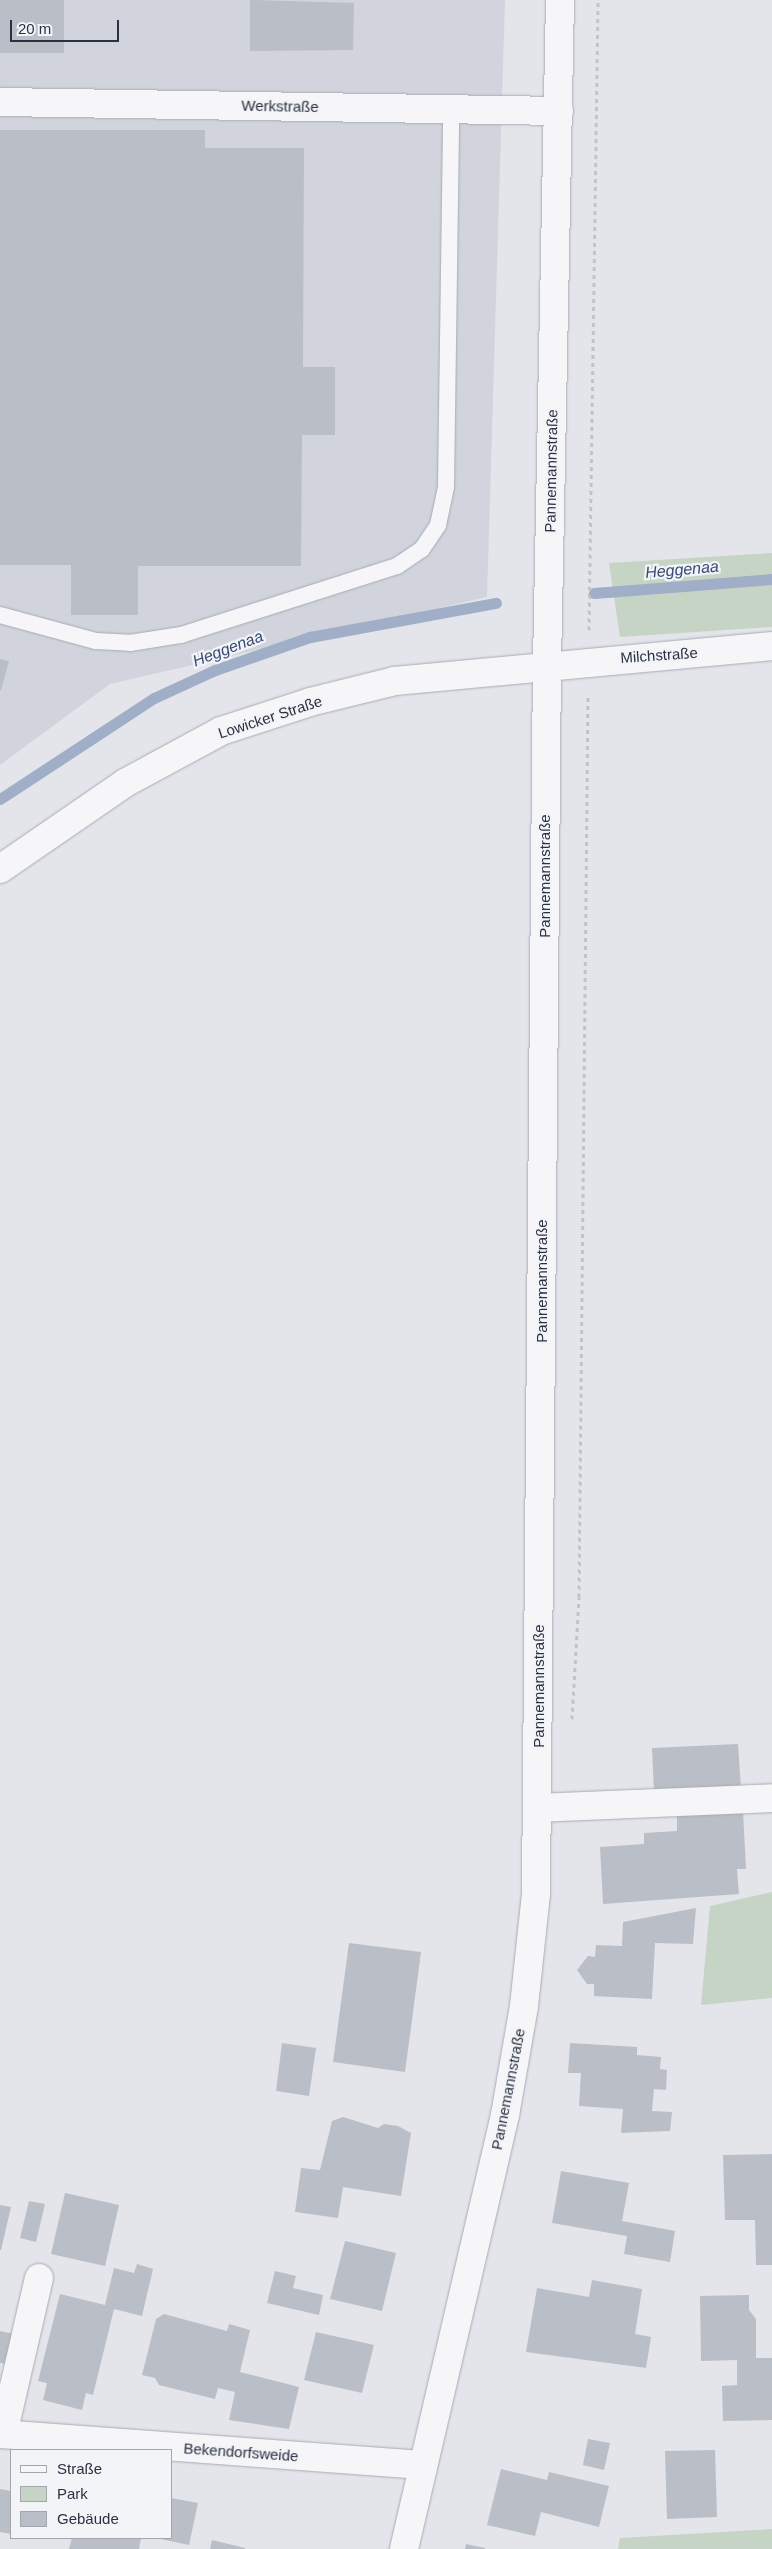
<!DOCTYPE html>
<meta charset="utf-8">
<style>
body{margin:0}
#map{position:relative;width:772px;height:2549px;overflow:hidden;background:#e3e5ea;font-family:Arial,sans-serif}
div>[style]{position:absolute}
.built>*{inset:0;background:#d1d4dc}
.green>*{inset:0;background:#c6d4c5}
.stream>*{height:11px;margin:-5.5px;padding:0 5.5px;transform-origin:5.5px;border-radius:5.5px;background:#a0aec8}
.building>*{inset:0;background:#babec7}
.path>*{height:3px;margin-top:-1.5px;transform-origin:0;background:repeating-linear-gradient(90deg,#c1c3c9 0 4px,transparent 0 8px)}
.roads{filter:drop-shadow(0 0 1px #a8abb4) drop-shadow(0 0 1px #a8abb4)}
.service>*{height:16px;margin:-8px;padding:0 8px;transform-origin:8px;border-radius:8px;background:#f6f6f9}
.minor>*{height:28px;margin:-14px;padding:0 14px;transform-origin:14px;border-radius:14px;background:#f6f6f9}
span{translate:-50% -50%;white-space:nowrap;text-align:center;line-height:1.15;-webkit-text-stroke:4.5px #f3f4f8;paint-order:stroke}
.street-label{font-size:15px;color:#2c3142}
.water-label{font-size:16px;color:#384b74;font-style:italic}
.legend{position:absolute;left:10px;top:2449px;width:162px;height:90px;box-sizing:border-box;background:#f3f4f8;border:1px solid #a3a6af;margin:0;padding:6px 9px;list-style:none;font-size:15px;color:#2c3142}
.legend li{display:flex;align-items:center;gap:10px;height:25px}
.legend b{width:25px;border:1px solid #a3a6af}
.scale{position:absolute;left:10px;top:20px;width:109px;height:22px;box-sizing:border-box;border:2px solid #2c3142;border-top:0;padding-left:6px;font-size:15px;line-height:18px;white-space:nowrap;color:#2c3142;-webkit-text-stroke:4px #f3f4f8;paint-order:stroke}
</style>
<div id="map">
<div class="built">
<i style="clip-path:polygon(0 0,505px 0,487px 597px,110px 684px,0 765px)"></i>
</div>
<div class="green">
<i style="clip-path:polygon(772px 553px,772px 627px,620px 637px,609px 563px)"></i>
<i style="clip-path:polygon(772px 1892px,772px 1998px,701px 2005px,710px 1906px)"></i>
<i style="clip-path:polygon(772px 2529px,772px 2549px,618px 2549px,620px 2538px)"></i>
</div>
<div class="stream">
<i style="left:594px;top:593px;width:179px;rotate:-4.5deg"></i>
<i style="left:0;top:799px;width:184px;rotate:-33.3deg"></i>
<i style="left:154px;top:698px;width:67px;rotate:-24.7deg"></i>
<i style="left:215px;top:670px;width:101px;rotate:-19.2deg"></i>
<i style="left:310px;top:637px;width:189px;rotate:-10.4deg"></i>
</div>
<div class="building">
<i style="clip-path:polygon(0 0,64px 0,64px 53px,0 53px)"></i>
<i style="clip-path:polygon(250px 0,354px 3px,353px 50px,250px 51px)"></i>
<i style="clip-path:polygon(0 130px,205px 130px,205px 148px,304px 148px,303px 367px,335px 367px,335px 435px,302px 435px,301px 566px,138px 566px,138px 615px,71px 615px,71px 565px,0 565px)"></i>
<i style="clip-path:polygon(0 659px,9px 661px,1px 690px,0 690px)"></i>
<i style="clip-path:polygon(738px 1744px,741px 1788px,654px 1792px,652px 1748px)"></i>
<i style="clip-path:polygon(743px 1811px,746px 1869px,737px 1869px,739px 1894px,603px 1904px,600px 1847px,644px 1844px,644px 1833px,677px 1831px,677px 1815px)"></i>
<i style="clip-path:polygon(696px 1908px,693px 1944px,655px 1943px,652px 1999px,594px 1996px,594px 1984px,587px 1984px,577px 1970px,588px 1956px,595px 1957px,596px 1945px,622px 1946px,623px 1922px)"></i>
<i style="clip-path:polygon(349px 1943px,421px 1952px,405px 2072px,333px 2062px)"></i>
<i style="clip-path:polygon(282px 2043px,316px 2048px,309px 2096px,276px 2091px)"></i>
<i style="clip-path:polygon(570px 2043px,637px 2047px,637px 2055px,661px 2057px,660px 2069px,667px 2070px,666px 2090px,654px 2089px,652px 2111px,672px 2112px,670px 2131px,621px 2133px,623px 2109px,579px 2106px,581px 2073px,568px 2073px)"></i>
<i style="clip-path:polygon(343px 2117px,378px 2128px,384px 2124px,398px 2126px,411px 2133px,401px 2196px,343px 2187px,338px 2218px,295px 2212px,301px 2168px,320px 2170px,332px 2121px)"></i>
<i style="clip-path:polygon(772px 2154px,772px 2265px,756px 2265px,755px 2220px,725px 2220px,723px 2155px)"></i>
<i style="clip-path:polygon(561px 2171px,629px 2183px,622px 2221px,675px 2231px,670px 2262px,624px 2254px,627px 2236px,552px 2223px)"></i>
<i style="clip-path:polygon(65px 2193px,119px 2205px,105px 2266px,51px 2254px)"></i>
<i style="clip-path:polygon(29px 2201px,45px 2204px,36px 2242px,20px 2238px)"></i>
<i style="clip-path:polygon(0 2205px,11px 2207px,1px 2250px,0 2250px)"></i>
<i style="clip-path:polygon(345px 2241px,396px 2253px,382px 2311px,330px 2299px)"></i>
<i style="clip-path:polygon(137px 2264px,153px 2269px,142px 2316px,114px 2309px,93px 2395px,86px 2393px,82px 2410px,43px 2400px,47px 2383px,38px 2381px,60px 2294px,105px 2305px,114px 2268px,134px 2273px)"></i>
<i style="clip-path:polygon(275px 2271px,296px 2276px,293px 2288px,323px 2295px,319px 2315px,267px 2303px)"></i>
<i style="clip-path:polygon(592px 2280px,642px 2289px,635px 2334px,651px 2337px,646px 2368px,526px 2352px,537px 2288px,589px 2297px)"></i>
<i style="clip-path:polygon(749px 2295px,749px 2310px,756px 2319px,756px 2358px,772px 2358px,772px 2420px,723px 2421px,722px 2386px,737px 2385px,737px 2360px,701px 2361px,700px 2296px)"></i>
<i style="clip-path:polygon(164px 2314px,227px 2331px,229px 2324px,250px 2330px,240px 2372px,299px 2387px,289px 2429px,229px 2420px,235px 2392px,218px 2388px,215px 2399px,159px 2385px,155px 2378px,142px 2375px,156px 2319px)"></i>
<i style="clip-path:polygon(0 2331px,14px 2334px,7px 2364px,0 2363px)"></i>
<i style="clip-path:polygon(316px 2332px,374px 2345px,362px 2393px,304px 2380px)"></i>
<i style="clip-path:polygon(588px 2439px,610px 2443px,604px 2470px,583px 2465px)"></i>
<i style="clip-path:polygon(715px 2450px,717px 2517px,667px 2519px,665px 2451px)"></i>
<i style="clip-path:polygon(501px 2469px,547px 2480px,549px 2472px,609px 2486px,599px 2527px,541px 2512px,535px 2536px,487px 2525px)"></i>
<i style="clip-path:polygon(0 2489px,11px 2491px,11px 2534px,0 2532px)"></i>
<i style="clip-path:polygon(171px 2498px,198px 2503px,189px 2545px,161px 2539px,171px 2538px)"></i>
<i style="clip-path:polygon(72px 2538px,141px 2538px,139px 2549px,69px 2549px)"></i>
<i style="clip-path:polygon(212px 2540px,245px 2548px,245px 2549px,210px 2549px)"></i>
<i style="clip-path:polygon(466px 2544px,485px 2548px,485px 2549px,465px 2549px)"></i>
</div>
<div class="path">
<i style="left:589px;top:630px;width:630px;rotate:-89.18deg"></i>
<i style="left:572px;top:1719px;width:122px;rotate:-86.7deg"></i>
<i style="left:579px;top:1597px;width:901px;rotate:-89.43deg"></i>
</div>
<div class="roads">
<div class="service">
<i style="left:0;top:615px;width:99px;rotate:15.2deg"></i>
<i style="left:96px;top:641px;width:34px;rotate:3deg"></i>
<i style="left:130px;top:643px;width:52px;rotate:-8.9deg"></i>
<i style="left:181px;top:635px;width:227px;rotate:-17.7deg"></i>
<i style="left:397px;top:566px;width:30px;rotate:-34deg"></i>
<i style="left:422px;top:549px;width:29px;rotate:-56deg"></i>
<i style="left:438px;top:525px;width:40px;rotate:-78deg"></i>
<i style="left:446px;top:486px;width:377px;rotate:-89.2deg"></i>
</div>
<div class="minor">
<i style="left:0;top:102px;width:559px;rotate:0.92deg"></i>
<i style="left:0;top:869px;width:152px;rotate:-34.5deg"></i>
<i style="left:125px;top:783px;width:109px;rotate:-28.4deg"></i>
<i style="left:221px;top:731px;width:94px;rotate:-18deg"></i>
<i style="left:310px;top:702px;width:88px;rotate:-13.9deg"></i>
<i style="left:395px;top:681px;width:379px;rotate:-5.3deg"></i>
<i style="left:538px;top:1808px;width:234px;rotate:-2.4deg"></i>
<i style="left:0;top:2434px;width:423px;rotate:4.2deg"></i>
<i style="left:3px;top:2434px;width:160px;rotate:-77deg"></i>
<i style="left:404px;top:2549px;width:446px;rotate:-76.9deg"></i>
<i style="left:505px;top:2115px;width:111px;rotate:-80.1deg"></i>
<i style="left:524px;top:2006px;width:114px;rotate:-83.9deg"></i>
<i style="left:536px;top:1893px;width:1229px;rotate:-89.49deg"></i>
<i style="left:547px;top:664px;width:664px;rotate:-88.88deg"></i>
</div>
</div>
<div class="street-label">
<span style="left:280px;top:106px;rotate:1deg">Werkstraße</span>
<span style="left:551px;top:471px;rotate:-89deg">Pannemannstraße</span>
<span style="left:659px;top:655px;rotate:-4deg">Milchstraße</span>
<span style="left:270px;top:717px;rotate:-18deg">Lowicker Straße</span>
<span style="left:545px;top:876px;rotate:-90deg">Pannemannstraße</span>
<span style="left:542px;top:1281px;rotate:-90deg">Pannemannstraße</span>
<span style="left:539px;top:1686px;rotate:-90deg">Pannemannstraße</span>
<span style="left:508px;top:2089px;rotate:-79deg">Pannemannstraße</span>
<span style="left:241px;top:2452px;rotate:4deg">Bekendorfsweide</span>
</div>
<div class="water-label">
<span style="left:682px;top:570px;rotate:-5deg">Heggenaa</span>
<span style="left:228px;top:649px;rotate:-21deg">Heggenaa</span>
</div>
<ul class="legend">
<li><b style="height:6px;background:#f6f6f9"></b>Straße</li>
<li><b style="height:14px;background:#c6d4c5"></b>Park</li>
<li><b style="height:14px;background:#babec7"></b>Gebäude</li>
</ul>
<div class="scale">20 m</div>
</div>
